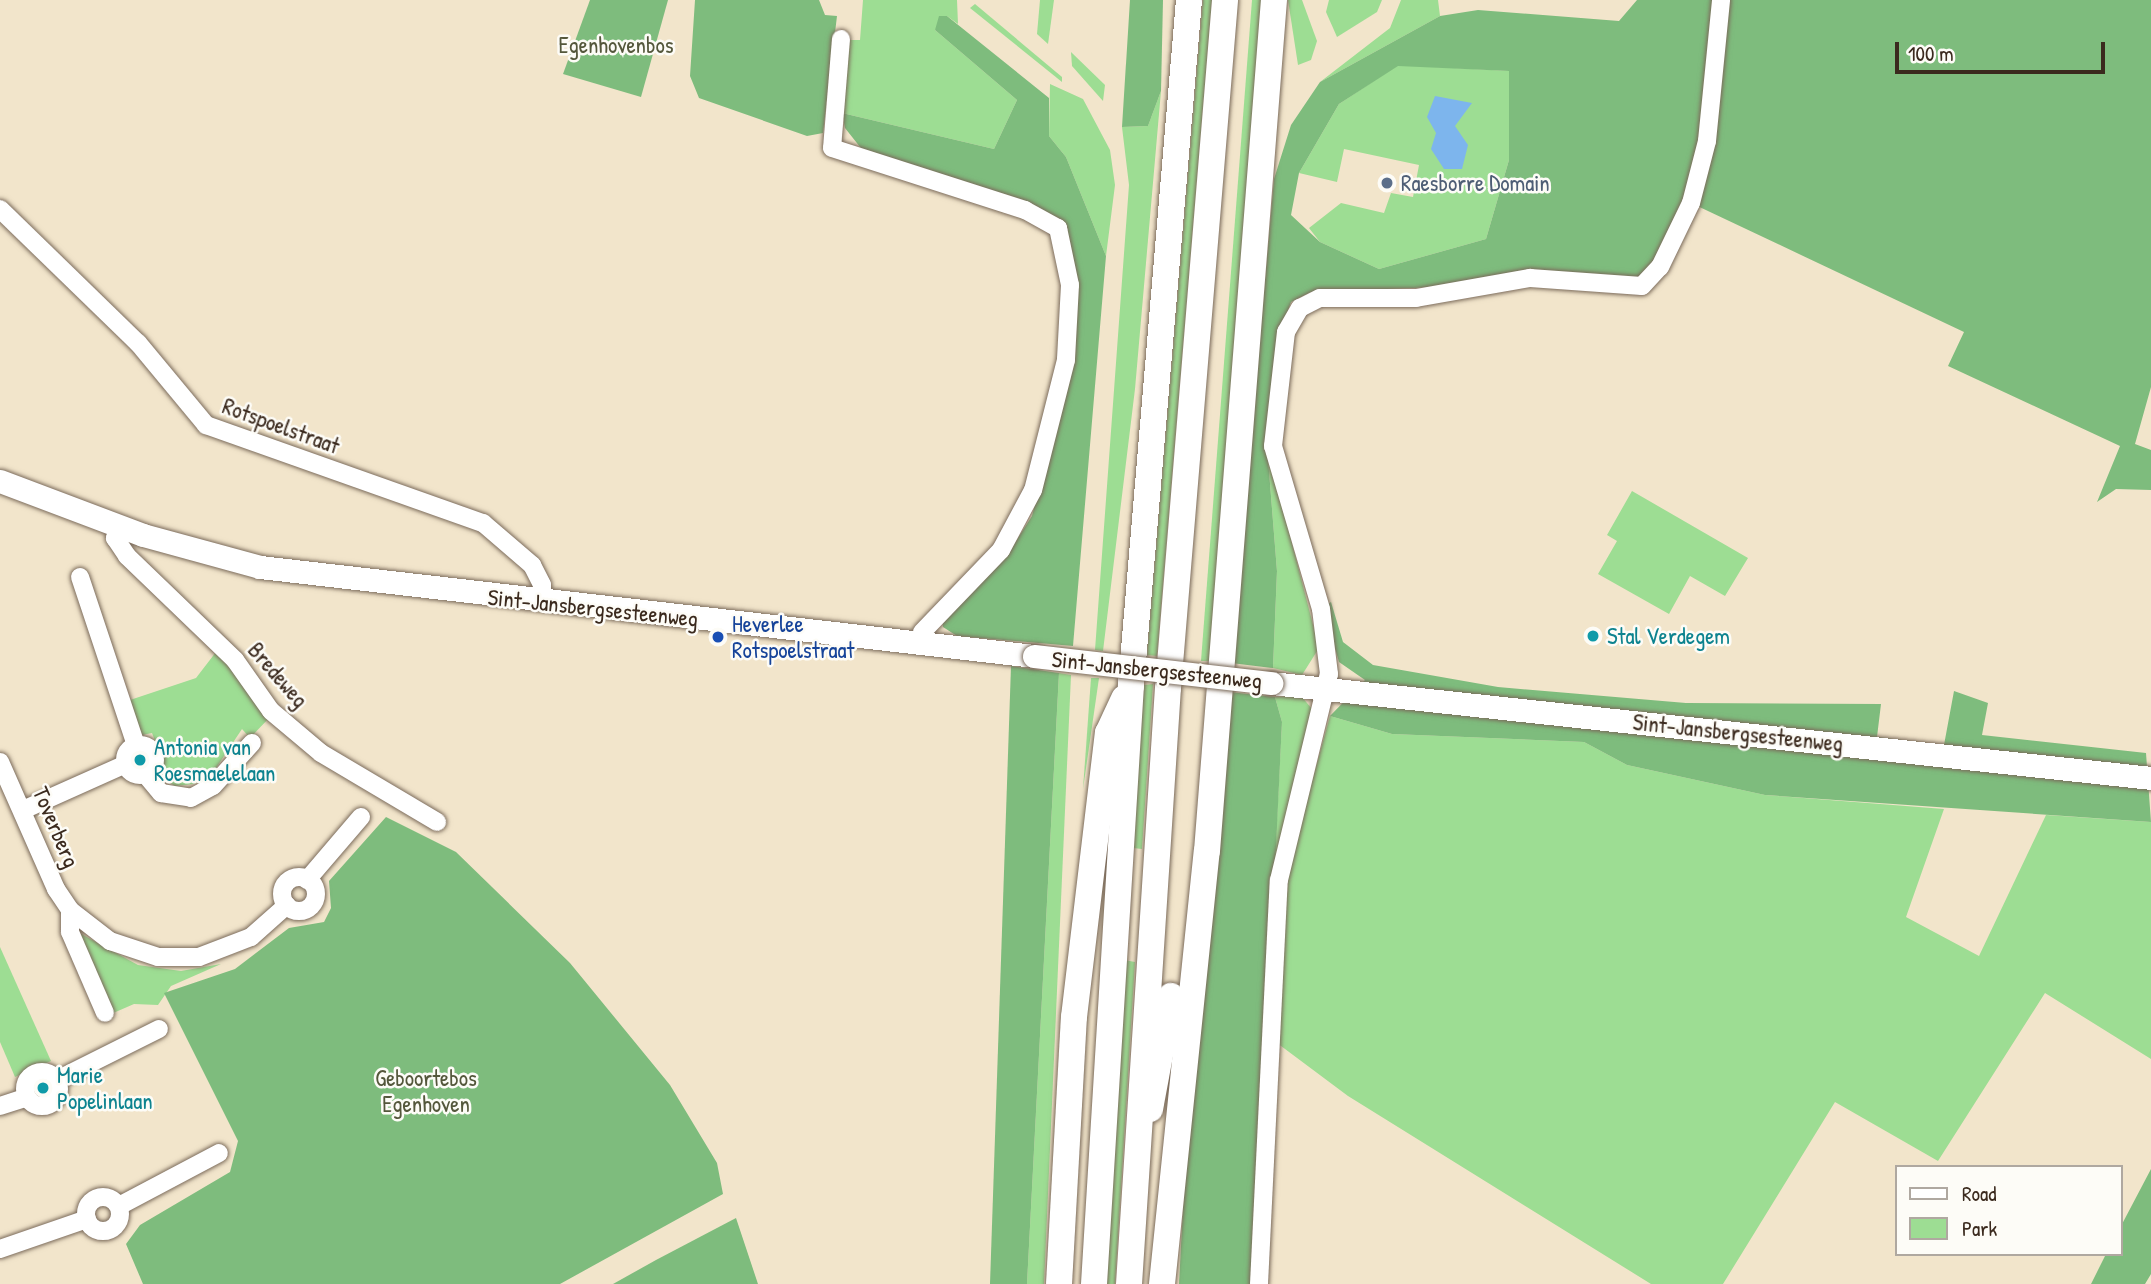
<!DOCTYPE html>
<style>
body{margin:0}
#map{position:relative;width:2151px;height:1284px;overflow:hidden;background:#f2e5cb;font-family:"Patrick Hand",sans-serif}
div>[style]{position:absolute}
.green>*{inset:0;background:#9ddd93}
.forest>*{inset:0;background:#7ebc7d}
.water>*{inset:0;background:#7db5ed}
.roads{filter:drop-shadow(0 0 2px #7b6b5b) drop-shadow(0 0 2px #7b6b5b)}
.minor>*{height:18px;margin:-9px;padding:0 9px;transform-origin:9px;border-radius:9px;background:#fff}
.minor>.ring{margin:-9px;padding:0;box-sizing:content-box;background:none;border:18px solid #fff;border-radius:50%}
.major>*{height:23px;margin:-11.5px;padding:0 11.5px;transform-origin:11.5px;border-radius:11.5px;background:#fff}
.highway>*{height:26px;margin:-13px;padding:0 13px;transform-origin:13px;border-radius:13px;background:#fff}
.bridges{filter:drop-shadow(0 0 2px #7b6b5b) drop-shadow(0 0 2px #7b6b5b)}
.major-bridge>*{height:23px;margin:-11.5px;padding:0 11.5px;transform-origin:11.5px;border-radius:11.5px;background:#fff}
.dots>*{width:19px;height:19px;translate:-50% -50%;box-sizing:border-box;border:4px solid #fdfcf7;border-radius:50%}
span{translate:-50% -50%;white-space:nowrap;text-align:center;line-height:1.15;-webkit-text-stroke:5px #fdfcf7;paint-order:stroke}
.park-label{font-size:23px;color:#54573b}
.service-label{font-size:23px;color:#4e5e75}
.left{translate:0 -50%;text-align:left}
.street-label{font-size:23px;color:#3b2a1e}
.transit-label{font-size:23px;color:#164399}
.culture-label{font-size:23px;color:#0d838f}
.legend{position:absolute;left:1895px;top:1165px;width:228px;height:91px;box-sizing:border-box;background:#fdfcf7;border:2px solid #afa8a0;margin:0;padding:9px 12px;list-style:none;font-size:21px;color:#3b2a1e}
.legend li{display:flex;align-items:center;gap:14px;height:35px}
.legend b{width:35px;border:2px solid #afa8a0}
.scale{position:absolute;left:1895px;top:42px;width:210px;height:32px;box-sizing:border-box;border:4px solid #3b2a1e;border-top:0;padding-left:9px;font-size:21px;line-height:24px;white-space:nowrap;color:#3b2a1e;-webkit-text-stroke:5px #fdfcf7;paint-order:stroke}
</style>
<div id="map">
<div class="green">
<i style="clip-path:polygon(863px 0,957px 0,958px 24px,947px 16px,935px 30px,1017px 100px,994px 149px,842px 113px,849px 40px,860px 40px)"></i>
<i style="clip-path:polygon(1040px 0,1054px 0,1048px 44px,1037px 34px)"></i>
<i style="clip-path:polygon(1203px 0,1212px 0,1157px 656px,1147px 655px)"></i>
<i style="clip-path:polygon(1252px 0,1265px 0,1210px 661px,1201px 661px)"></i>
<i style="clip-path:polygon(1288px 0,1302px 0,1317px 41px,1311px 60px,1298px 65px)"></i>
<i style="clip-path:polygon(1329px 0,1382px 0,1377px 12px,1337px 37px,1326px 12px)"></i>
<i style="clip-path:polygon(1401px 0,1438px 0,1440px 16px,1320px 82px,1390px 28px)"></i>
<i style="clip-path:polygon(975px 4px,1062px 77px,1062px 82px,970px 8px)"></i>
<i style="clip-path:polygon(1071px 52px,1105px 85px,1103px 101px,1072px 66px)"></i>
<i style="clip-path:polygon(1398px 65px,1510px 71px,1509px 160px,1486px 239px,1379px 269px,1320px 242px,1309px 228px,1341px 203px,1384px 213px,1391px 193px,1413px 197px,1419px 165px,1344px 149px,1337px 182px,1299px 173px,1339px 104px)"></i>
<i style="clip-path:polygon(1050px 84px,1083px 99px,1110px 150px,1115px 185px,1106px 256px,1066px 157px,1049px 136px)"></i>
<i style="clip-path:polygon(1161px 91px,1135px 389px,1103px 651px,1095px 650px,1129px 185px,1122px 127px,1148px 126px)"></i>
<i style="clip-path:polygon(1267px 446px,1319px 648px,1302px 675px,1273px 668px,1277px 571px)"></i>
<i style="clip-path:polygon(1632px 491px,1748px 558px,1725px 596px,1690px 576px,1669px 614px,1598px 574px,1617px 541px,1607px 535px)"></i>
<i style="clip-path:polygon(216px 652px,271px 716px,250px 738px,242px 729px,214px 771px,194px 784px,175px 786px,157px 775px,166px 769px,152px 733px,142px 735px,130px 700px,196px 678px)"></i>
<i style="clip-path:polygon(1059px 673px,1071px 675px,1044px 1284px,1027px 1284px)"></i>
<i style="clip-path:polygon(1091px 678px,1099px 678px,1083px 789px)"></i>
<i style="clip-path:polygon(1153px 684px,1142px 849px,1133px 848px,1144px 685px)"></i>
<i style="clip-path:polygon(1301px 696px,1313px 710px,1274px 879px,1282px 722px,1275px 697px)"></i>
<i style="clip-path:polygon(1330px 716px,1392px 734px,1584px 742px,1627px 765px,1765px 795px,1944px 809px,1906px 917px,1979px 956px,2046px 815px,2151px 822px,2151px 1059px,2045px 993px,1938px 1161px,1835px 1102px,1723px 1284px,1651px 1284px,1348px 1096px,1277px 1043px,1289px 865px)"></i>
<i style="clip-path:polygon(74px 930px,138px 965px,181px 971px,221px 964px,171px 986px,158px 1005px,134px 1004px,111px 1014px)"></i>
<i style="clip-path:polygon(0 947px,51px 1061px,15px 1077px,0 1042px)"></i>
<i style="clip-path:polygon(1124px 960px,1135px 962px,1115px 1284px,1105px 1284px)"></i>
</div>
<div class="forest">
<i style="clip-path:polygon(590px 0,668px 0,641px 97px,563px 74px)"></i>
<i style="clip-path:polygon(695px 0,819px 0,825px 15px,837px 16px,823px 133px,807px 136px,699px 98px,690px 76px)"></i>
<i style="clip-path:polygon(1130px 0,1163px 0,1161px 91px,1148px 126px,1122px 127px)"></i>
<i style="clip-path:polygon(evenodd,1637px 0,2151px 0,2151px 387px,2135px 444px,2151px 450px,2151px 490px,2116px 489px,2097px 502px,2120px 446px,1948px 366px,1964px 332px,1691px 203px,1642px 279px,1311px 292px,1291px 302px,1278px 339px,1267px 446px,1277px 571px,1273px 668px,1231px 663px,1274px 179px,1291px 125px,1320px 82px,1440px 16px,1478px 10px,1619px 21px,1637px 0,1398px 66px,1509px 71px,1509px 160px,1486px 239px,1379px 269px,1320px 242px,1291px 215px,1299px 173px,1339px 104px,1398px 66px)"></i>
<i style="clip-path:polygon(939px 16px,947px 16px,1049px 98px,1049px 136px,1066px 157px,1106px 256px,1073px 646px,957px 636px,943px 627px,942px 618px,1014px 544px,1032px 516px,1072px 358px,1068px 237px,1058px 218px,864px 152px,845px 128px,842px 113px,994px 149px,1017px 100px,935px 30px)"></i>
<i style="clip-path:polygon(1331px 602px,1343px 642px,1373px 665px,1498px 687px,1686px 703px,1881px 704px,1877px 737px,1944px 745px,1954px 691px,1988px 703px,1982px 735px,2146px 753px,2151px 822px,1765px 795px,1627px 765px,1584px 742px,1392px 734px,1330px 716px,1365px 680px,1339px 662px,1323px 607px)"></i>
<i style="clip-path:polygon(1011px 666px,1059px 673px,1027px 1284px,990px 1284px)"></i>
<i style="clip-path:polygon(1230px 692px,1275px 697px,1282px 722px,1255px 1284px,1179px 1284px,1190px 1074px)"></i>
<i style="clip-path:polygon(386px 817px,456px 852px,570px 963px,670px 1085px,717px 1163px,723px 1194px,560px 1284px,143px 1284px,126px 1244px,140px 1225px,230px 1172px,238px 1141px,164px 993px,235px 969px,289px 928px,324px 922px,331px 908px,329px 881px)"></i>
<i style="clip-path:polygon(2151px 1169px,2151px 1274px,2145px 1284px,2091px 1284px,2106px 1254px,2121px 1254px,2121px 1226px)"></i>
<i style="clip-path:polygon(736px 1218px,758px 1284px,613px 1284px,656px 1260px)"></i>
</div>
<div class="water">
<i style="clip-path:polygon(1435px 96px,1472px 103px,1455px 126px,1468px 145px,1462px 169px,1444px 169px,1431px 149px,1436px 133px,1427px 117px)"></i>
</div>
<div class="roads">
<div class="minor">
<i style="left:841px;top:39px;width:109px;rotate:94.7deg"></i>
<i style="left:832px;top:148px;width:203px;rotate:17.8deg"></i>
<i style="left:1025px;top:210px;width:38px;rotate:29deg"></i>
<i style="left:1058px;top:228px;width:58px;rotate:78.1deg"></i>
<i style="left:1070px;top:285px;width:75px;rotate:93.1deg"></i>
<i style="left:1066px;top:360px;width:134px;rotate:104.2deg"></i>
<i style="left:1033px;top:490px;width:68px;rotate:118.1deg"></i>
<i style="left:1001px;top:550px;width:114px;rotate:133.9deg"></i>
<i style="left:0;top:209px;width:192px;rotate:44.2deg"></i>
<i style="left:138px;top:343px;width:107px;rotate:50.3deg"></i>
<i style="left:206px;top:425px;width:294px;rotate:19.5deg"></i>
<i style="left:483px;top:523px;width:65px;rotate:40.6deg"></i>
<i style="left:532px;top:565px;width:22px;rotate:63deg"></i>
<i style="left:542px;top:585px;width:17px;rotate:90deg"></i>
<i style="left:119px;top:527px;width:12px;rotate:110deg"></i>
<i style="left:115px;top:538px;width:22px;rotate:56deg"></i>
<i style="left:127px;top:556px;width:150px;rotate:43.9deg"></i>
<i style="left:235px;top:660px;width:62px;rotate:54.8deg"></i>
<i style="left:271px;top:711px;width:65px;rotate:40deg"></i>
<i style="left:321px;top:753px;width:135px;rotate:30.7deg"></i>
<i style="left:80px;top:577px;width:177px;rotate:71.6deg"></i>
<i class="ring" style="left:125px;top:745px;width:12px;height:12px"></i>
<i style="left:0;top:762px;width:139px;rotate:66.2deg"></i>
<i style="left:56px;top:889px;width:25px;rotate:56deg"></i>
<i style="left:70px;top:910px;width:51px;rotate:37.8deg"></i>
<i style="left:110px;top:941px;width:51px;rotate:18.4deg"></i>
<i style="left:158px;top:957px;width:41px"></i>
<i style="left:199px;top:957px;width:56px;rotate:-21deg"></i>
<i style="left:251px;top:937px;width:48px;rotate:-41.6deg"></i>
<i style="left:145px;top:774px;width:25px;rotate:50deg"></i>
<i style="left:161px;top:793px;width:30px;rotate:9deg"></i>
<i style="left:191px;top:798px;width:25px;rotate:-29deg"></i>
<i style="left:213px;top:786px;width:58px;rotate:-47.8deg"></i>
<i style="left:23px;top:810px;width:113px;rotate:-24.1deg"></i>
<i class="ring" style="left:282px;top:877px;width:16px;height:16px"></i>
<i style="left:307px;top:880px;width:83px;rotate:-49.4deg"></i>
<i style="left:70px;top:910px;width:22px;rotate:90deg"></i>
<i style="left:70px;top:932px;width:88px;rotate:66.6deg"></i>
<i class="ring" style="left:25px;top:1072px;width:16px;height:16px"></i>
<i style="left:57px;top:1080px;width:114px;rotate:-26.6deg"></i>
<i style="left:0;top:1106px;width:28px;rotate:-18deg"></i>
<i class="ring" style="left:86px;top:1197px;width:16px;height:16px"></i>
<i style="left:119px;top:1206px;width:113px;rotate:-27.9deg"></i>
<i style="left:0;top:1249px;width:92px;rotate:-19deg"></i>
<i style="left:1259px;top:1284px;width:404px;rotate:-87.2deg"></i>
<i style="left:1279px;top:880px;width:212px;rotate:-76.4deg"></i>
<i style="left:1329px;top:674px;width:65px;rotate:-97deg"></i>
<i style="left:1321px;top:609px;width:170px;rotate:-106.4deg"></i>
<i style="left:1273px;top:446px;width:115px;rotate:-83.5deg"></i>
<i style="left:1286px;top:332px;width:28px;rotate:-60deg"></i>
<i style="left:1300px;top:308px;width:22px;rotate:-27deg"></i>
<i style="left:1320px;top:298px;width:96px"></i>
<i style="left:1416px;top:298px;width:116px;rotate:-10deg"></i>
<i style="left:1530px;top:278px;width:112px;rotate:4.1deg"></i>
<i style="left:1642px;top:286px;width:26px;rotate:-47deg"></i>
<i style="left:1660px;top:267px;width:71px;rotate:-64.2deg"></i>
<i style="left:1691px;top:203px;width:64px;rotate:-75.5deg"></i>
<i style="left:1707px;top:141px;width:142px;rotate:-84.3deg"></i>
</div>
<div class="major">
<i style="left:0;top:481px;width:153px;rotate:20.7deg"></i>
<i style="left:143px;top:535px;width:121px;rotate:15.3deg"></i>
<i style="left:260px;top:567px;width:779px;rotate:6.56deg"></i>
<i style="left:1271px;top:683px;width:885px;rotate:6.16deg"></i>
</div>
<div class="highway">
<i style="left:1150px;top:1109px;width:115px;rotate:-79.5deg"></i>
<i style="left:1059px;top:1284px;width:267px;rotate:-86.8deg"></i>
<i style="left:1074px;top:1017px;width:286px;rotate:-83.2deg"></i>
<i style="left:1108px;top:733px;width:38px;rotate:-65deg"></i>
<i style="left:1094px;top:1284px;width:600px;rotate:-86.47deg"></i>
<i style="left:1131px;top:685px;width:687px;rotate:-85.16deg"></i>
<i style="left:1129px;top:1284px;width:597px;rotate:-86.26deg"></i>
<i style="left:1168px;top:688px;width:690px;rotate:-85.26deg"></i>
<i style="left:1162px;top:1284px;width:435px;rotate:-84.1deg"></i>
<i style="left:1207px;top:851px;width:854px;rotate:-85.5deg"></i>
</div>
</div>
<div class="bridges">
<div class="major-bridge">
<i style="left:1034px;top:656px;width:239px;rotate:6.5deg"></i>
</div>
</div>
<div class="dots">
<i style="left:1387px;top:183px;background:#5c6f8a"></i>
<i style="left:1593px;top:636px;background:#0f9aa8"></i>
<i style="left:718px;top:637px;background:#1a4fb4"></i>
<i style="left:140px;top:760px;background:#0f9aa8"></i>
<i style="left:43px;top:1088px;background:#0f9aa8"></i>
</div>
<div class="park-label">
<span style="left:616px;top:45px">Egenhovenbos</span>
<span style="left:426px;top:1091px">Geboortebos<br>Egenhoven</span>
</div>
<div class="service-label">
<span class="left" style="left:1401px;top:183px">Raesborre Domain</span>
</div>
<div class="street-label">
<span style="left:281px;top:426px;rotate:20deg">Rotspoelstraat</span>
<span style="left:593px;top:608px;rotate:6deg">Sint-Jansbergsesteenweg</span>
<span style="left:1157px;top:670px;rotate:6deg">Sint-Jansbergsesteenweg</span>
<span style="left:278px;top:675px;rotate:49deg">Bredeweg</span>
<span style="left:1738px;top:733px;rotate:6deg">Sint-Jansbergsesteenweg</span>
<span style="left:56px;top:827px;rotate:67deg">Toverberg</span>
</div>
<div class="transit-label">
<span class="left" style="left:732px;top:637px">Heverlee<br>Rotspoelstraat</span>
</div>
<div class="culture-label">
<span class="left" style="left:1607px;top:636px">Stal Verdegem</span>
<span class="left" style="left:154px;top:760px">Antonia van<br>Roesmaelelaan</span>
<span class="left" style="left:57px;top:1088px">Marie<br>Popelinlaan</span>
</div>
<ul class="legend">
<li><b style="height:9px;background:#fff"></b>Road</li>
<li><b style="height:19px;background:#9ddd93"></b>Park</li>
</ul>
<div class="scale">100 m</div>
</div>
